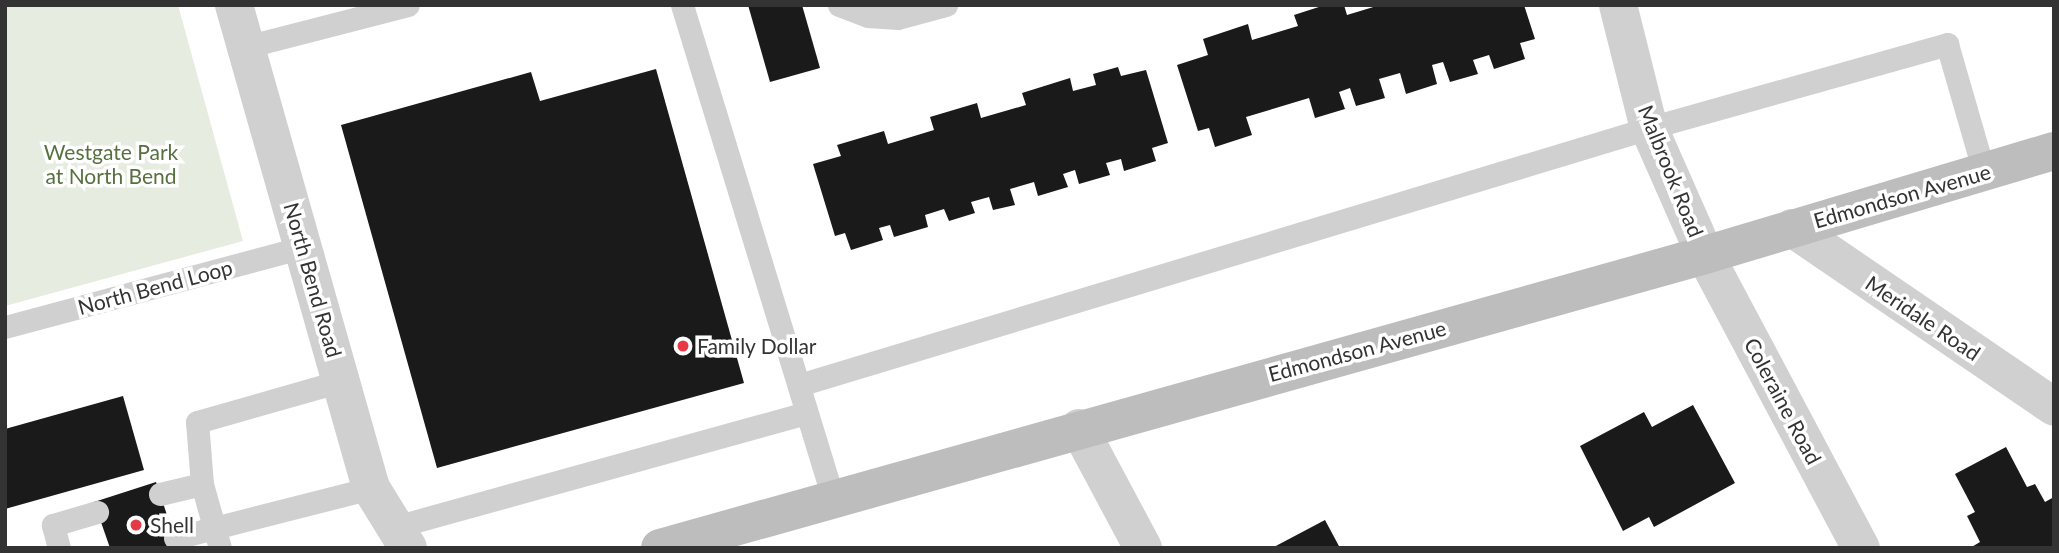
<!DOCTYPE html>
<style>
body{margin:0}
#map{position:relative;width:2059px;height:553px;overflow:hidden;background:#fff;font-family:Lato,sans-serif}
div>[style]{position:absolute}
.green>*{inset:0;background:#e6ecdf}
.building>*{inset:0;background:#1a1a1a}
.service>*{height:23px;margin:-11.5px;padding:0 11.5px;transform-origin:11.5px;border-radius:11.5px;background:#d0d0d0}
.minor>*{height:38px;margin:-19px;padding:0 19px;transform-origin:19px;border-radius:19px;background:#d0d0d0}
.secondary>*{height:38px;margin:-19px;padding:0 19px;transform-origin:19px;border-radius:19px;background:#bdbdbd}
.dots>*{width:19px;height:19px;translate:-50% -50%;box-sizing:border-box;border:4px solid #fff;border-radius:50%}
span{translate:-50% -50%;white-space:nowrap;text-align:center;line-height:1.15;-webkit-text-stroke:7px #fff;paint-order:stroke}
.park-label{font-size:21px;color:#56703f}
.street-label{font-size:21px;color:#333}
.poi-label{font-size:21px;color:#333}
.left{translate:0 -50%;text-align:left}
.frame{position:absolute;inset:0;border:7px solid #333;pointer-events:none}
</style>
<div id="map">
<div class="green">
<i style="clip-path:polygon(5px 5px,178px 5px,243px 241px,5px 306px)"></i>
</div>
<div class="building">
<i style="clip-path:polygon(748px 5px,802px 5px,820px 68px,770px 82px)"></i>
<i style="clip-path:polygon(1325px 5px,1344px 5px,1347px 15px,1380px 5px,1524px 5px,1535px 39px,1520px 43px,1525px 59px,1494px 69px,1489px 55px,1473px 60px,1478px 74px,1450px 82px,1443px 62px,1432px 65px,1437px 84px,1406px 94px,1400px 73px,1379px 79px,1385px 98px,1356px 106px,1350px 88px,1339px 92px,1345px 109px,1315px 118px,1309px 98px,1246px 117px,1252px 135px,1215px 147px,1209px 128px,1198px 131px,1177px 65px,1208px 55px,1203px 39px,1248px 24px,1252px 40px,1298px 26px,1294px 15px)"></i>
<i style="clip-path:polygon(1118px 67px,1121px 76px,1146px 70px,1168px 143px,1152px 148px,1156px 161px,1124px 171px,1121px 159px,1106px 163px,1110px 175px,1079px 184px,1075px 170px,1063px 174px,1068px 187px,1038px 196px,1034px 182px,1010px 189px,1015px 205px,993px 210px,989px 197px,971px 202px,975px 213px,949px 221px,944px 209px,925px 215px,928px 227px,894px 237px,890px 225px,879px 228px,883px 240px,851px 250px,845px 233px,835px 236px,813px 164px,841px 156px,837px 145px,884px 131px,888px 144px,934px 130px,930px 117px,977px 103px,981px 118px,1026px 105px,1022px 93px,1070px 78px,1073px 91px,1096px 85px,1093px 74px)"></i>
<i style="clip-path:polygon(656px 69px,744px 383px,437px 468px,341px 125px,531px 72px,540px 101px)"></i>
<i style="clip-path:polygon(123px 396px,144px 470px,5px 509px,5px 429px)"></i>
<i style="clip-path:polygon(1693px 405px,1735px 483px,1654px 527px,1649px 517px,1623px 531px,1580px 446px,1644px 412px,1652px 427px)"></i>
<i style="clip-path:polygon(2006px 447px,2027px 487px,2035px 484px,2045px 502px,2054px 497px,2054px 548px,1970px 548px,1980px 542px,1967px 516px,1975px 512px,1955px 474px)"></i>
<i style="clip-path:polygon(156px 482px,178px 548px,110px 548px,94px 502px)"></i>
<i style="clip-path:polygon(1325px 520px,1340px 548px,1272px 548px)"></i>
</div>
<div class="service">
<i style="left:682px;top:5px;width:516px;rotate:72.97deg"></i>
<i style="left:839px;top:5px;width:31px;rotate:21deg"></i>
<i style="left:868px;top:16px;width:30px;rotate:4deg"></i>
<i style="left:898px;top:18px;width:50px;rotate:-15.2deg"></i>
<i style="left:245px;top:47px;width:168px;rotate:-14.4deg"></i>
<i style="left:5px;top:327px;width:310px;rotate:-15deg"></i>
<i style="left:799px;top:385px;width:888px;rotate:-16.82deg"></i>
<i style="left:1649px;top:128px;width:310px;rotate:-15.7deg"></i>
<i style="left:1947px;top:44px;width:133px;rotate:73.9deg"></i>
<i style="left:202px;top:484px;width:62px;rotate:-94.6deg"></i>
<i style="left:197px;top:422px;width:150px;rotate:-15.9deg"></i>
<i style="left:160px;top:494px;width:43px;rotate:-13.4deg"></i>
<i style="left:202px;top:484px;width:66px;rotate:74.3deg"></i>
<i style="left:395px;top:527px;width:427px;rotate:-15.5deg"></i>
<i style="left:175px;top:538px;width:202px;rotate:-14.3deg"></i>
<i style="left:59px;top:548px;width:24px;rotate:-105deg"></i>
<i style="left:53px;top:525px;width:46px;rotate:-16.5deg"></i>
</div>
<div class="minor">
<i style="left:234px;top:5px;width:502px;rotate:74.16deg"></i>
<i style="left:371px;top:488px;width:70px;rotate:58.3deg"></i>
<i style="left:1618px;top:5px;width:127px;rotate:75.9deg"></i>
<i style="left:1649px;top:128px;width:139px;rotate:66.2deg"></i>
<i style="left:1705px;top:255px;width:332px;rotate:62deg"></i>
<i style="left:1792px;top:228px;width:317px;rotate:34.3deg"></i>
<i style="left:1079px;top:428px;width:136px;rotate:61.9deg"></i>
</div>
<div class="secondary">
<i style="left:660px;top:548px;width:1085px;rotate:-15.66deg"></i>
<i style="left:1705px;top:255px;width:364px;rotate:-16.6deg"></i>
</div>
<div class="dots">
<i style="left:683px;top:346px;background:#e63946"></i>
<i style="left:136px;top:525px;background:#e63946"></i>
</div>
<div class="park-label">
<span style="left:111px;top:164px">Westgate Park<br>at North Bend</span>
</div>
<div class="street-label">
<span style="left:1671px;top:171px;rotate:68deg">Malbrook Road</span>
<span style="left:1902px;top:196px;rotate:-16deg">Edmondson Avenue</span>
<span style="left:313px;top:280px;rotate:74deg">North Bend Road</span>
<span style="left:155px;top:287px;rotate:-15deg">North Bend Loop</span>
<span style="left:1923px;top:318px;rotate:34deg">Meridale Road</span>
<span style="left:1357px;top:351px;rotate:-15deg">Edmondson Avenue</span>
<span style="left:1783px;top:401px;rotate:62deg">Coleraine Road</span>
</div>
<div class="poi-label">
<span class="left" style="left:697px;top:346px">Family Dollar</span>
<span class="left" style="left:150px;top:525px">Shell</span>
</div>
<div class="frame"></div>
</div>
